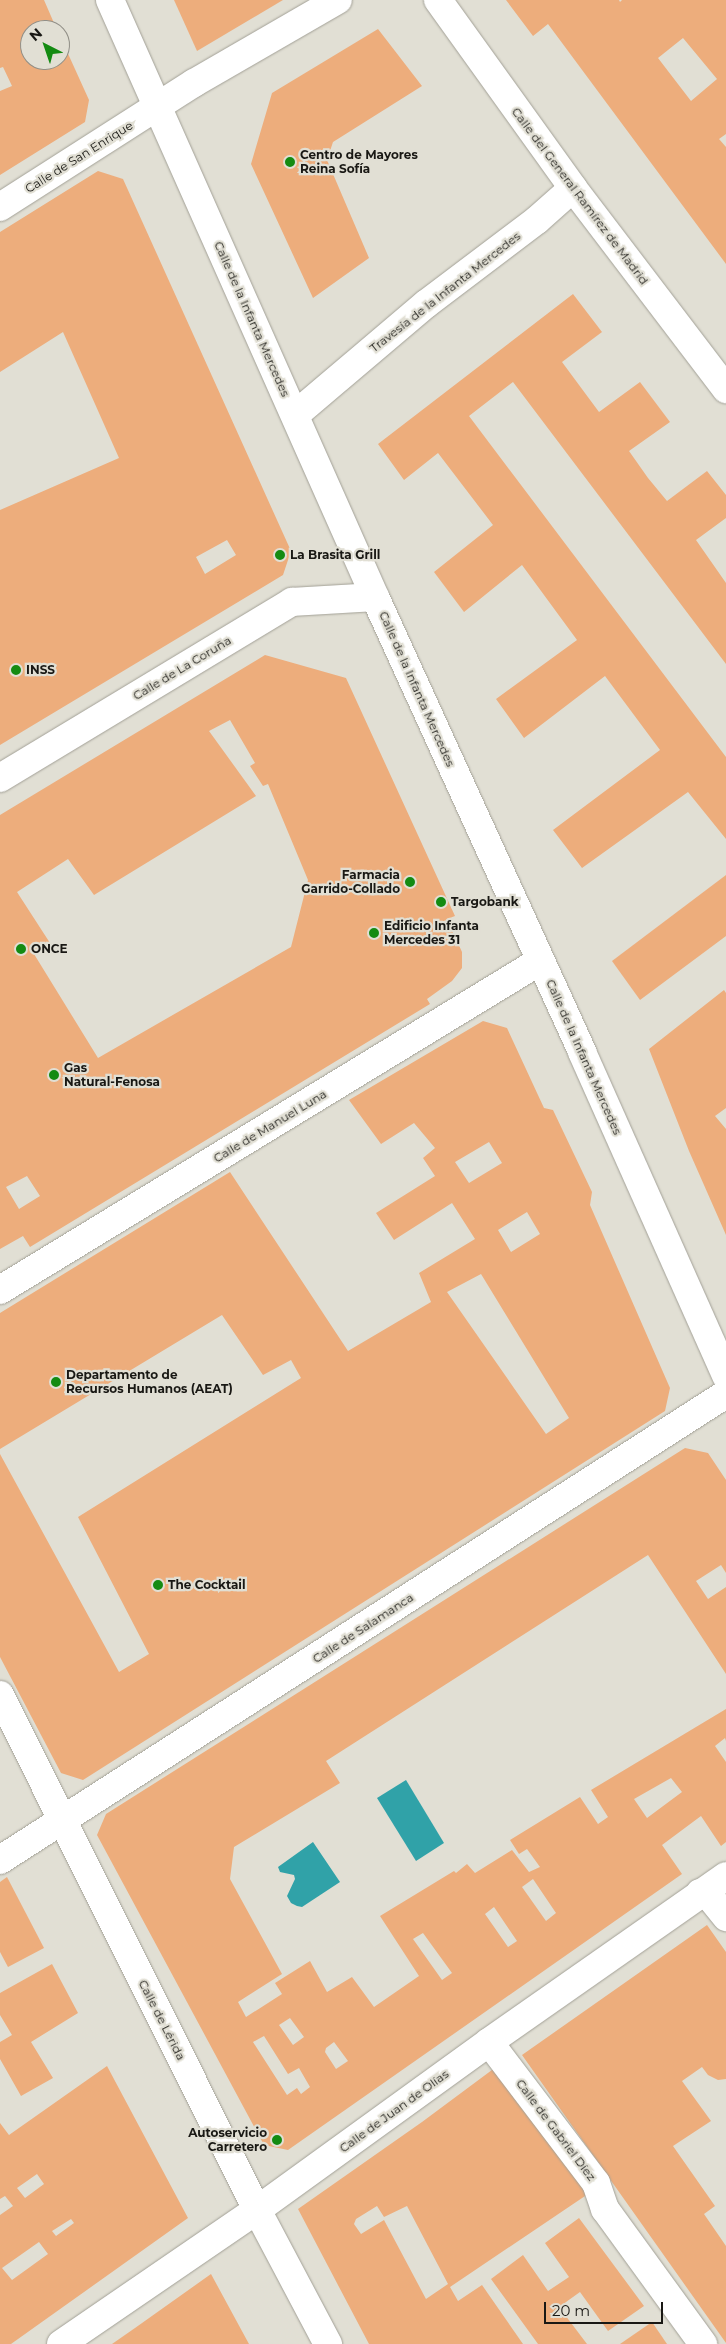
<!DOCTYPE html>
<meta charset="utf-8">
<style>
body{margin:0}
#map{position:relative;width:726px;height:2344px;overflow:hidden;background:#e1dfd4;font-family:Montserrat,sans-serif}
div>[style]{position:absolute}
.water>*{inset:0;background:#30a2a8}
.building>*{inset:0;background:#edad7c}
.roads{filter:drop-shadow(0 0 1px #a2a096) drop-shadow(0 0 1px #a2a096)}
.minor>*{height:28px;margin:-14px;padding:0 14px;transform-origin:14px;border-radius:14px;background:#fff}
.major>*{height:28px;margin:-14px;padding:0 14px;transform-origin:14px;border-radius:14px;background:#fff}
.dots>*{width:14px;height:14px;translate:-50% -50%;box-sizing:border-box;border:2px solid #e1dfd4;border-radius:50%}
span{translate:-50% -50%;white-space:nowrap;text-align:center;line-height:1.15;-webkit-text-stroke:4.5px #e1dfd4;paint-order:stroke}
.poi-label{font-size:12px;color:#191814;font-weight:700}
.left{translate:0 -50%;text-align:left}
.right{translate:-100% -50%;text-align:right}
.street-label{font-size:12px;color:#191814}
.north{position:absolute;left:20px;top:20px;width:50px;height:50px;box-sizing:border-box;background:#e1dfd4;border:1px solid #918f87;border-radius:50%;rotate:319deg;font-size:14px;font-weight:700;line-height:20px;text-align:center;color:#191814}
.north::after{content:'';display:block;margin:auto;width:18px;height:22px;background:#148b12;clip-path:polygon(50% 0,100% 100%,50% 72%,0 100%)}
.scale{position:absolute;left:544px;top:2302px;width:119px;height:22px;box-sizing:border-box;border:2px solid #191814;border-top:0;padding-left:6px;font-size:15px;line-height:18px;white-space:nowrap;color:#191814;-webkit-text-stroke:4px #e1dfd4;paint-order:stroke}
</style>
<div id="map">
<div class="water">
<i style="clip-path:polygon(406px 1780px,444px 1843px,416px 1861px,377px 1798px)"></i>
<i style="clip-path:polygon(313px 1842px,340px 1882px,302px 1907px,297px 1906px,291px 1903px,287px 1896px,295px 1879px,294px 1875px,280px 1872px,278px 1867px)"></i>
</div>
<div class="building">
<i style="clip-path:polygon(0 0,44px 0,57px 30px,30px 30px,30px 60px,60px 60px,60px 36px,89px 100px,85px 122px,0 175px,0 91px,12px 86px,3px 67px,0 68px)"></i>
<i style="clip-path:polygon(174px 0,283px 0,197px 51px)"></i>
<i style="clip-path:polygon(evenodd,506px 0,619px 0,620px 2px,622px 0,726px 0,726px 134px,719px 139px,726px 147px,726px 264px,548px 24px,533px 36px,506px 0,683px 38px,717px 79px,691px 101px,658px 58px,683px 38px)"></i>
<i style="clip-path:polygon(378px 29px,422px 86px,333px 142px,327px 160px,369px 258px,313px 298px,251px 164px,272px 93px)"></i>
<i style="clip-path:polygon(evenodd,98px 171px,123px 179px,291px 551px,283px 575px,0 745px,0 510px,119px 458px,63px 332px,0 372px,0 232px,98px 171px,227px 540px,236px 555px,205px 574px,196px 557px,227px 540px)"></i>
<i style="clip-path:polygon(573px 294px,602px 332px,562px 362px,599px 412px,640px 382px,670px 422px,629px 451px,648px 478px,667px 501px,707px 471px,726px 495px,726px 518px,696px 540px,726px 583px,726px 664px,513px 382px,469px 416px,726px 757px,726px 839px,688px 792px,582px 868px,553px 830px,660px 750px,605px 676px,524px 738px,496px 699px,577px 640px,522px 565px,464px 612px,434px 572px,493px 525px,438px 453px,404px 480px,378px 444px)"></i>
<i style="clip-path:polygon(evenodd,265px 655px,346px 678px,455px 916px,447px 919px,462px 952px,462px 968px,452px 981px,427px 999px,430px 1004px,30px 1247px,23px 1236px,0 1249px,0 815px,265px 655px,230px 720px,255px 763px,250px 766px,263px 786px,268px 784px,308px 880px,291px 947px,98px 1058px,34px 954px,50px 943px,17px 892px,68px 859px,94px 895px,256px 796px,209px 731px,230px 720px,265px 655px,27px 1176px,40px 1196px,19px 1209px,6px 1187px,27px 1176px)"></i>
<i style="clip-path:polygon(726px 875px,726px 936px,640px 1000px,612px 961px)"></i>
<i style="clip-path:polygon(724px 990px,726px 993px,726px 1108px,715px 1116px,726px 1129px,726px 1235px,689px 1151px,649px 1049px)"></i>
<i style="clip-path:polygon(evenodd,483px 1021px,507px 1028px,544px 1108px,553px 1110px,592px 1192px,590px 1205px,670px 1388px,665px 1411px,83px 1780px,61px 1773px,0 1657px,0 1454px,119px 1672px,149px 1654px,78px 1517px,301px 1378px,291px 1360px,263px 1375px,222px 1315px,0 1449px,0 1313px,230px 1172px,348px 1351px,431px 1302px,419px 1273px,475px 1239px,452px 1203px,394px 1240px,376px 1213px,435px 1176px,423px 1158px,435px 1148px,414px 1123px,381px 1144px,349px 1100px,483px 1021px,489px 1142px,502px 1163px,469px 1183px,455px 1162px,489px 1142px,483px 1021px,527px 1212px,540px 1234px,511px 1252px,498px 1230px,527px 1212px,483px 1021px,481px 1274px,569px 1418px,546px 1434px,447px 1292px,481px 1274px)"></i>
<i style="clip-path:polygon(evenodd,685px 1448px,708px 1453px,726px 1480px,726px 1573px,721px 1565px,696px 1581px,708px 1599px,726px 1587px,726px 1674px,648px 1555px,326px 1761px,340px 1783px,234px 1847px,230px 1879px,282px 1974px,238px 2002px,246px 2017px,282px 1994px,275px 1983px,310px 1961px,327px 1992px,352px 1977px,374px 2007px,419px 1976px,380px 1916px,454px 1871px,456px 1873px,467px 1864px,475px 1873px,512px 1850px,529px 1872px,540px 1867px,527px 1849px,519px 1854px,510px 1840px,580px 1797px,598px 1824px,608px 1817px,591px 1790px,726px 1709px,726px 1741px,725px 1738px,715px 1746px,726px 1762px,726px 1842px,721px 1846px,701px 1816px,662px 1845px,682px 1874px,288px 2150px,264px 2145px,97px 1835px,106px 1814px,685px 1448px,671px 1778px,682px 1792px,647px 1818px,634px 1799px,671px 1778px,685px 1448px,533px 1879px,556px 1913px,546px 1921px,522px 1887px,533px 1879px,685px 1448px,494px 1907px,517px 1941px,508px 1947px,485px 1914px,494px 1907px,685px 1448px,423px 1933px,452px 1973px,442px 1980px,413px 1939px,423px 1933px,685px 1448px,290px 2018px,304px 2037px,293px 2045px,279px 2025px,290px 2018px,685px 1448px,264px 2036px,288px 2074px,299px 2068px,310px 2087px,301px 2094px,297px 2088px,287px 2095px,253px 2042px,264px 2036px,685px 1448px,334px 2042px,348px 2061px,336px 2069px,325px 2052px,326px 2048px,334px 2042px)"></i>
<i style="clip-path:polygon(7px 1877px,44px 1948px,8px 1967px,0 1952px,0 1882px)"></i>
<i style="clip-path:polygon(707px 1925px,726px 1952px,726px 2079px,718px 2080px,708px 2075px,702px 2067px,682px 2081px,711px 2121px,673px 2146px,715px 2206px,704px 2214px,726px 2246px,726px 2343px,522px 2055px)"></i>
<i style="clip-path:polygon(52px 1964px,78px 2013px,31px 2042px,53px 2078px,21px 2096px,0 2059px,0 2042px,12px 2035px,0 2015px,0 1993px)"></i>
<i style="clip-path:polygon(evenodd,107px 2066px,188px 2218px,11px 2344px,0 2344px,0 2215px,13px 2206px,5px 2196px,0 2199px,0 2123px,9px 2135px,107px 2066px,37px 2174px,44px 2184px,25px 2198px,17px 2188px,37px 2174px,107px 2066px,71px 2219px,74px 2223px,56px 2236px,52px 2231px,71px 2219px,107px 2066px,39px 2242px,48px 2254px,12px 2280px,2px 2268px,39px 2242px)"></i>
<i style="clip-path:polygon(evenodd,496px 2067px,588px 2194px,450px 2287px,458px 2301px,482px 2285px,523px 2344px,369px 2344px,298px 2209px,422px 2122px,496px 2067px,377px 2206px,384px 2217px,407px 2206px,448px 2284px,426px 2299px,384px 2220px,361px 2234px,354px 2224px,356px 2219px,377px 2206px)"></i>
<i style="clip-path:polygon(579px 2218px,644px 2306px,608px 2331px,580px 2292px,559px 2307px,587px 2344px,538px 2344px,491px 2279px,523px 2255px,548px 2291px,569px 2277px,545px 2243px)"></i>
<i style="clip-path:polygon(211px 2274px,249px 2344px,112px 2344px,135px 2328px)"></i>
<i style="clip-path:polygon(652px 2322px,667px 2344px,620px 2344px)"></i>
</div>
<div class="roads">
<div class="minor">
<i style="left:110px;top:0;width:653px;rotate:66.06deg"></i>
<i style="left:375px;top:597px;width:500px;rotate:65.5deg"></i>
<i style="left:582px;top:1052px;width:355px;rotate:66deg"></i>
<i style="left:438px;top:0;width:231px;rotate:54.3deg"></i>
<i style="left:573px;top:188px;width:253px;rotate:52.7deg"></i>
<i style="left:0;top:207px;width:230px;rotate:-32.6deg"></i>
<i style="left:194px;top:83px;width:166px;rotate:-30deg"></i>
<i style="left:295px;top:415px;width:172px;rotate:-40.3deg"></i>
<i style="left:426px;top:304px;width:139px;rotate:-37.1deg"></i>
<i style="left:537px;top:220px;width:48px;rotate:-41.6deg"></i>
<i style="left:0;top:778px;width:341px;rotate:-31.1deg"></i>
<i style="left:292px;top:602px;width:83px;rotate:-3.4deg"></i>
<i style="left:0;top:1290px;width:632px;rotate:-31.35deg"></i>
<i style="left:0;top:1695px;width:576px;rotate:63.48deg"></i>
<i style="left:257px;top:2210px;width:152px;rotate:62.1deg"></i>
<i style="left:0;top:1860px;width:863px;rotate:-32.7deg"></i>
<i style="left:700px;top:1893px;width:11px;rotate:22deg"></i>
<i style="left:710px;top:1897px;width:26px;rotate:51deg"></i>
<i style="left:489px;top:2042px;width:177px;rotate:52.8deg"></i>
<i style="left:596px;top:2183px;width:28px;rotate:71deg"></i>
<i style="left:605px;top:2209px;width:167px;rotate:54deg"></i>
</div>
<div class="major">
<i style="left:61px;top:2344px;width:237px;rotate:-34.4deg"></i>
<i style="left:257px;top:2210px;width:286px;rotate:-35.9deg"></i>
<i style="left:489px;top:2042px;width:289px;rotate:-35deg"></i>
</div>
</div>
<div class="dots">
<i style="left:290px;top:162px;background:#148b12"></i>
<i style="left:280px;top:555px;background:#148b12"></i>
<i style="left:16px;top:670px;background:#148b12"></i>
<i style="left:410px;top:882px;background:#148b12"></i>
<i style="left:441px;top:902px;background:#148b12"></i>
<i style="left:374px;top:933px;background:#148b12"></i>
<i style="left:21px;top:949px;background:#148b12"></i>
<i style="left:54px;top:1075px;background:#148b12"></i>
<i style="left:56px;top:1382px;background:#148b12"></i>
<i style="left:158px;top:1585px;background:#148b12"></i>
<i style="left:277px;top:2140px;background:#148b12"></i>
</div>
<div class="poi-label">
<span class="left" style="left:300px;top:162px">Centro de Mayores<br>Reina Sofía</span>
<span class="left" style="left:290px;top:555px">La Brasita Grill</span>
<span class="left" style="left:26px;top:670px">INSS</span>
<span class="right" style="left:400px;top:882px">Farmacia<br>Garrido-Collado</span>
<span class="left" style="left:451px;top:902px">Targobank</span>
<span class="left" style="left:384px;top:933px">Edificio Infanta<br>Mercedes 31</span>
<span class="left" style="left:31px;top:949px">ONCE</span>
<span class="left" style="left:64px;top:1075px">Gas<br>Natural-Fenosa</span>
<span class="left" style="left:66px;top:1382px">Departamento de<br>Recursos Humanos (AEAT)</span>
<span class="left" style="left:168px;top:1585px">The Cocktail</span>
<span class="right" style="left:267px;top:2140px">Autoservicio<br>Carretero</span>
</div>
<div class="street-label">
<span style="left:79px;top:157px;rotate:-32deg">Calle de San Enrique</span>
<span style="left:580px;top:196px;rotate:53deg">Calle del General Ramírez de Madrid</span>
<span style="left:445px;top:292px;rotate:-38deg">Travesía de la Infanta Mercedes</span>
<span style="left:252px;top:319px;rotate:66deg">Calle de la Infanta Mercedes</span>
<span style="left:182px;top:668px;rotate:-31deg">Calle de La Coruña</span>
<span style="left:417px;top:689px;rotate:66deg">Calle de la Infanta Mercedes</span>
<span style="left:584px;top:1057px;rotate:66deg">Calle de la Infanta Mercedes</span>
<span style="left:270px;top:1126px;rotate:-31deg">Calle de Manuel Luna</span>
<span style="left:363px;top:1628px;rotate:-33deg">Calle de Salamanca</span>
<span style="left:162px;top:2020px;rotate:63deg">Calle de Lérida</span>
<span style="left:394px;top:2111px;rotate:-36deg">Calle de Juan de Olías</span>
<span style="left:556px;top:2130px;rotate:53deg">Calle de Gabriel Díez</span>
</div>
<div class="north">N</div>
<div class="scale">20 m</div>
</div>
